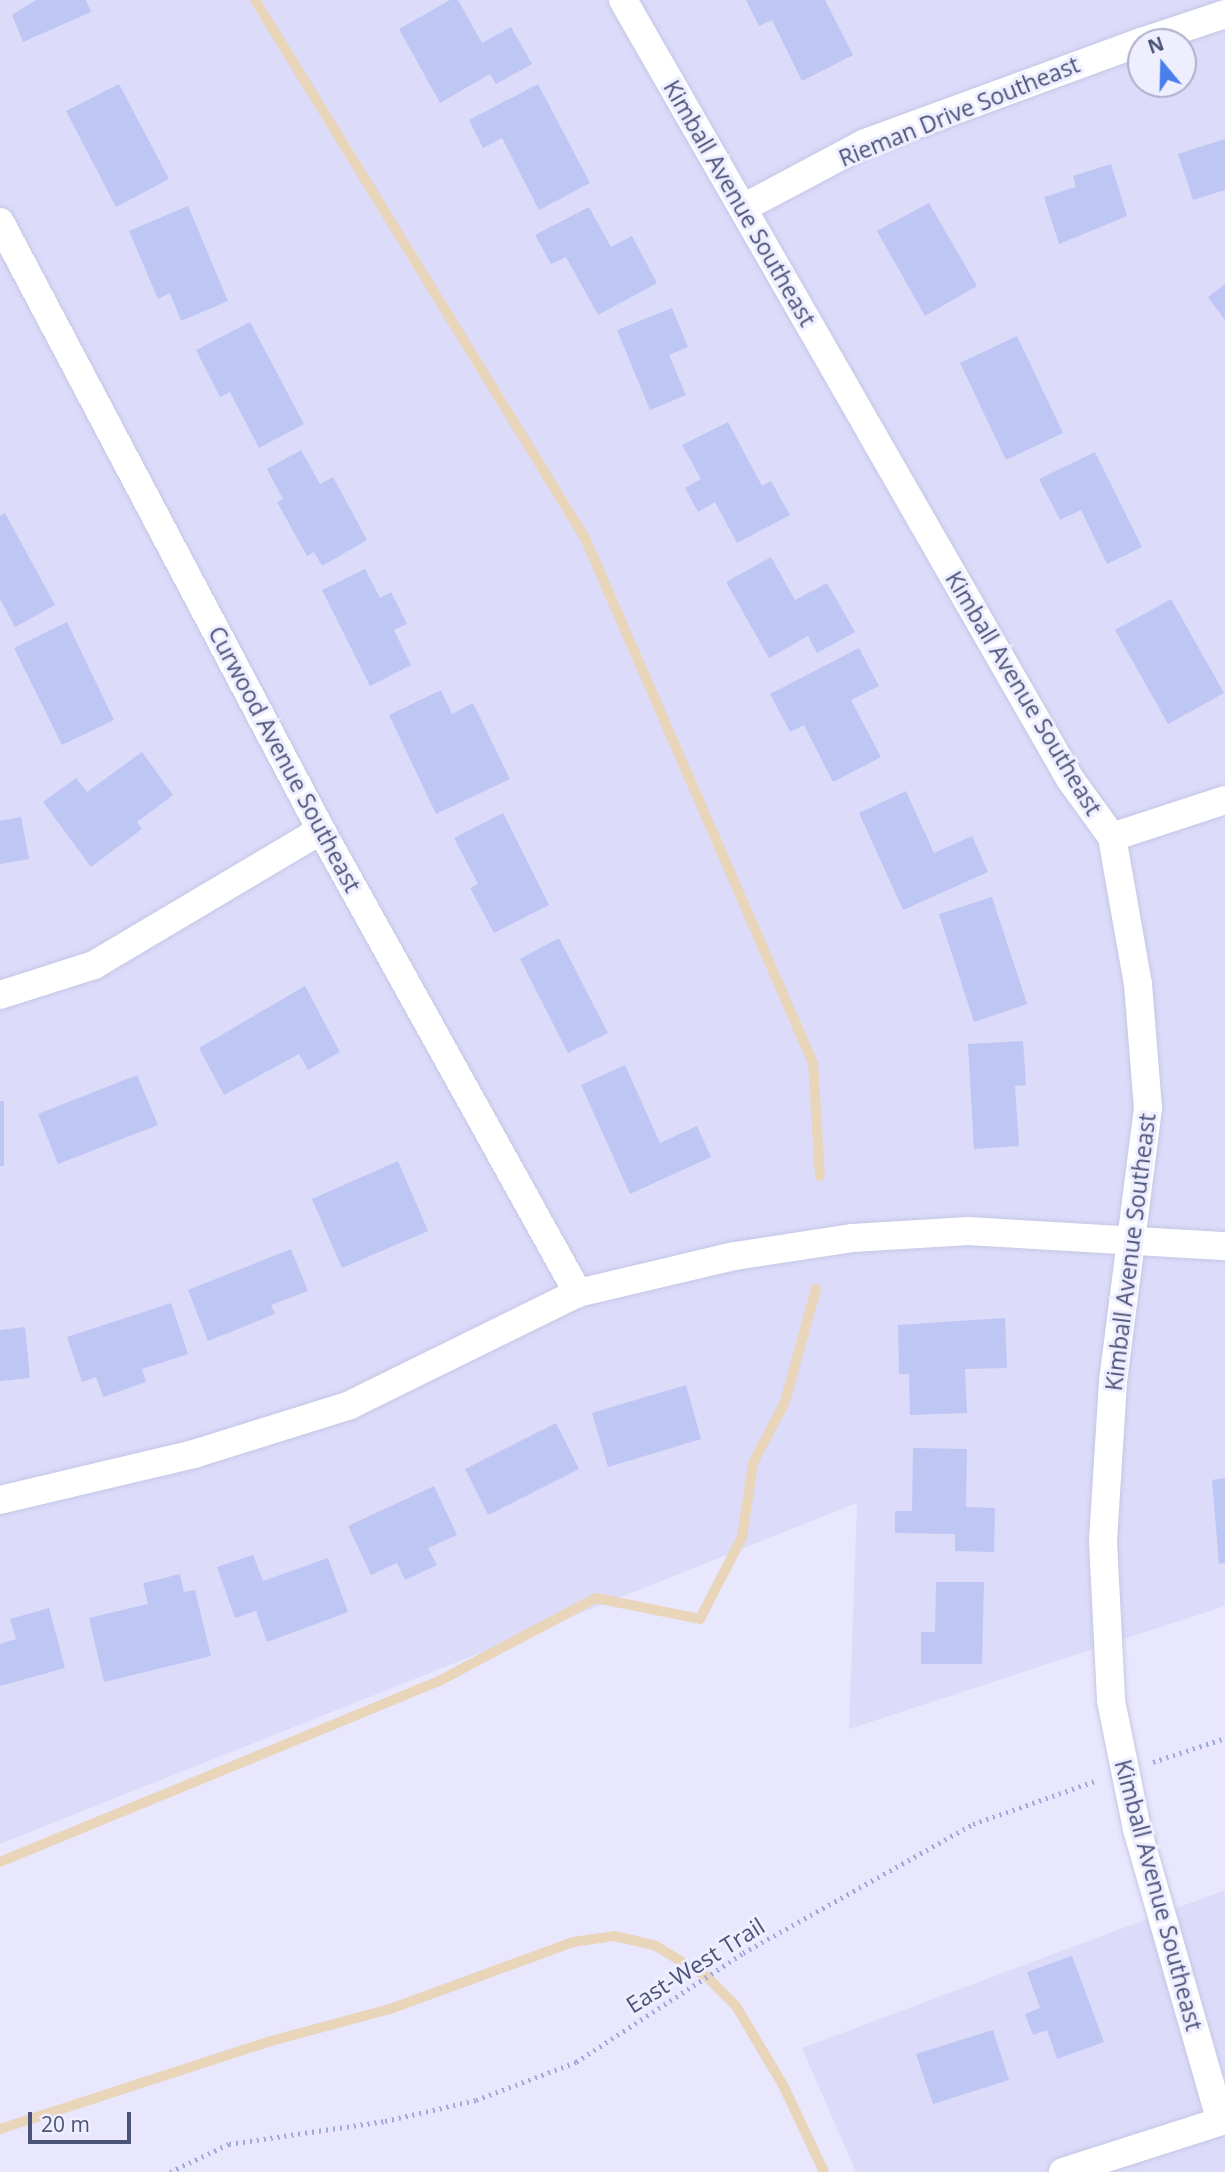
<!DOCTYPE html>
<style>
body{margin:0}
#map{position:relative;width:1225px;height:2172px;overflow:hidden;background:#e9e7fd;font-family:"Open Sans",sans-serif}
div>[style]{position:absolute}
.residential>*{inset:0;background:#dcdbfa}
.stream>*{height:10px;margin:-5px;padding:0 5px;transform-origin:5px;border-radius:5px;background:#e8d5ba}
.building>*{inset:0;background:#bec6f4}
.path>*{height:4.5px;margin-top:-2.25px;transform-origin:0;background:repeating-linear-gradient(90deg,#a0aad9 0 2px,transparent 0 7px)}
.roads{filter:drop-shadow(0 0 2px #c4c7e5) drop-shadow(0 0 2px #c4c7e5)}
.street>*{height:28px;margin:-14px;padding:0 14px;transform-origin:14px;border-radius:14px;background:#fff}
span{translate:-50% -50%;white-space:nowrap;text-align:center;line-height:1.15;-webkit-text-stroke:6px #efeeff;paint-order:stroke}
.street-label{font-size:23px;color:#4a5378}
.north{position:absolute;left:1127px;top:28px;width:70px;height:70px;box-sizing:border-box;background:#efeeff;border:2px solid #adb0c9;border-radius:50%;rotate:341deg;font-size:19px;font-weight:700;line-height:28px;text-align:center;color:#4a5378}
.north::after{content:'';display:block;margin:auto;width:24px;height:32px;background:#497eeb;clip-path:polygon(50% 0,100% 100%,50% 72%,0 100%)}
.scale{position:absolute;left:28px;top:2112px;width:103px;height:32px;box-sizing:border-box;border:4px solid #4a5378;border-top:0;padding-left:9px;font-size:21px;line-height:24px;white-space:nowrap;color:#4a5378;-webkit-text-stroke:5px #efeeff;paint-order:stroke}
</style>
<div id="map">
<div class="residential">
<i style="clip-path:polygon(evenodd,0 0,1225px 0,1225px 1606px,849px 1729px,857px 1503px,0 1844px,0 0,1141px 42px,1183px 42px,1183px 84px,1141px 84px,1141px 42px)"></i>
<i style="clip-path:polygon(1225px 1890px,1225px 2172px,856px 2172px,802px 2048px)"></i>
</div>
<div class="stream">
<i style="left:255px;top:0;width:631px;rotate:58.48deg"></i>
<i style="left:585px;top:538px;width:572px;rotate:66.53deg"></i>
<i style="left:813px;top:1063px;width:113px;rotate:86.5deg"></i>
<i style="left:0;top:1862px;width:477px;rotate:-22.4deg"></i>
<i style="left:441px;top:1680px;width:175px;rotate:-27.9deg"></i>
<i style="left:596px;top:1598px;width:106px;rotate:11.4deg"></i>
<i style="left:700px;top:1619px;width:92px;rotate:-62.9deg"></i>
<i style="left:742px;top:1537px;width:75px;rotate:-81.5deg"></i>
<i style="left:753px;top:1463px;width:69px;rotate:-62.3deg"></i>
<i style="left:785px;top:1402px;width:117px;rotate:-74.7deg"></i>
<i style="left:0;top:2129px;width:285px;rotate:-18deg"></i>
<i style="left:271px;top:2041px;width:123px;rotate:-15.1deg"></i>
<i style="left:390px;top:2009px;width:195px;rotate:-20.1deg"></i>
<i style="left:573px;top:1942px;width:41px;rotate:-8.3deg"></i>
<i style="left:614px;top:1936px;width:41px;rotate:12.7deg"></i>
<i style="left:654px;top:1945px;width:61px;rotate:30.8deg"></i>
<i style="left:706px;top:1976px;width:42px;rotate:45deg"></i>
<i style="left:736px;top:2006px;width:94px;rotate:59.3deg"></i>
<i style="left:784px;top:2087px;width:94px;rotate:64.8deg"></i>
</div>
<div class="building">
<i style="clip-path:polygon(36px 0,86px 0,91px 12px,23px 42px,12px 15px)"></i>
<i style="clip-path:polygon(450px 0,458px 0,482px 43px,511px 27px,532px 64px,496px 84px,490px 74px,440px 103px,399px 29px)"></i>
<i style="clip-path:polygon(746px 0,825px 0,853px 55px,802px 81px,772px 20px,759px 26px)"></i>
<i style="clip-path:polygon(119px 84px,169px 179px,116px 207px,66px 111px)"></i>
<i style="clip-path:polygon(538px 84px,590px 183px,539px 210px,502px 138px,483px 148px,469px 120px)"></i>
<i style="clip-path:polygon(1225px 139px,1225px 190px,1193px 200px,1178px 154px)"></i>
<i style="clip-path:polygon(1111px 164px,1127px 216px,1059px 244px,1044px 197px,1076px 187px,1073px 176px)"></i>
<i style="clip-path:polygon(929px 203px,977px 286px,925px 316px,877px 231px)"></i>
<i style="clip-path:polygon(188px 206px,228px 301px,181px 321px,170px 293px,158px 299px,129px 231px)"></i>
<i style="clip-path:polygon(589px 207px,611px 247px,632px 236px,657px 283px,598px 315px,566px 257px,551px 264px,535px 235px)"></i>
<i style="clip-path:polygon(1225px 284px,1225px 320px,1208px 297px)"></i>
<i style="clip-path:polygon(672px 308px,688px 347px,669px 355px,686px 395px,650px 410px,617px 330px)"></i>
<i style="clip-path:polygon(250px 322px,304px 424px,259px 448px,230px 392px,220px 397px,196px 350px)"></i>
<i style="clip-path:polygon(1017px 336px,1063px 433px,1006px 460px,960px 363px)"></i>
<i style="clip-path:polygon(728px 422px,762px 486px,771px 481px,790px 515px,737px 543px,715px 502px,698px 512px,685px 488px,701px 479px,682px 445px)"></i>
<i style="clip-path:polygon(301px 450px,320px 484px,333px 477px,367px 540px,322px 566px,314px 552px,307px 556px,277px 502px,283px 499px,267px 469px)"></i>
<i style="clip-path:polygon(1095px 452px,1142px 547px,1107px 564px,1081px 510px,1060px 520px,1039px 479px)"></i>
<i style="clip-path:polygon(5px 513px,55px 605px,15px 627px,0 599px,0 516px)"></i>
<i style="clip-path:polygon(771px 557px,795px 600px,827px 583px,855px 632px,817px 653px,808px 636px,769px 658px,726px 582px)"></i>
<i style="clip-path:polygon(365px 569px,380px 598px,391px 592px,407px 624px,394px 630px,411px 665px,370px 686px,322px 590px)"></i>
<i style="clip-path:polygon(1171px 599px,1224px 693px,1168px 724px,1115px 630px)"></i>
<i style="clip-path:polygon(67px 622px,114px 720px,62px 745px,14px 648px)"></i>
<i style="clip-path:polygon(859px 648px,879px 686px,851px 700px,881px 757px,833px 782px,804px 725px,790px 732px,770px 694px)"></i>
<i style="clip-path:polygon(441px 690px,452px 714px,473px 703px,510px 779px,436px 814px,389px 715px)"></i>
<i style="clip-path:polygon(142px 752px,173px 795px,137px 822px,142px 829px,91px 867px,43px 802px,76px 778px,87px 792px)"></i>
<i style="clip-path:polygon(906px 791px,934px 853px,972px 836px,988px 872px,903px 910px,859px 813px)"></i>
<i style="clip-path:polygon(503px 813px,549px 905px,494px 933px,470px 888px,478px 884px,454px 838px)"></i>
<i style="clip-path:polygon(21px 817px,29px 859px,0 864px,0 821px)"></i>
<i style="clip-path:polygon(992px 897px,1027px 1004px,974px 1022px,939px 914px)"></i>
<i style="clip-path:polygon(559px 938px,608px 1033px,568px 1053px,520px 959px)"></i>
<i style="clip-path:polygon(305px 986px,340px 1052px,308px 1070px,299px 1054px,224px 1095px,199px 1048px)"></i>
<i style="clip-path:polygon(1023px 1041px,1026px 1085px,1015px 1086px,1019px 1146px,974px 1149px,968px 1044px)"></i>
<i style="clip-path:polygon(625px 1065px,660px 1143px,697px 1126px,711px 1157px,630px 1194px,581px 1085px)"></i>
<i style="clip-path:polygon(137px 1075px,158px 1125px,58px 1164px,38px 1114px)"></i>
<i style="clip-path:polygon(0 1101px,4px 1101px,4px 1166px,0 1166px)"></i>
<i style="clip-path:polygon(398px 1161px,428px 1231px,342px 1268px,312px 1199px)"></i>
<i style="clip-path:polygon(291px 1249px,308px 1291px,271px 1305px,275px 1314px,208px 1341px,188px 1290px)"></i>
<i style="clip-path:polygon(171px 1303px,188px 1354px,142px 1369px,146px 1382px,103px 1397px,96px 1377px,82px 1382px,67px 1337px)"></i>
<i style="clip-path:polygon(1005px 1318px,1007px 1368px,965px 1369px,967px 1413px,910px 1415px,909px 1374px,899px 1374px,898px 1325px)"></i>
<i style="clip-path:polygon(25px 1327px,30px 1378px,0 1381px,0 1330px)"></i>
<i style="clip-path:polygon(686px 1385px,701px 1439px,608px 1467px,592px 1413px)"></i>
<i style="clip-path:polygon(556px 1423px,579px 1469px,488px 1515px,465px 1469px)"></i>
<i style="clip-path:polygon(913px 1448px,967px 1449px,966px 1507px,995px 1508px,994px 1552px,955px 1551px,955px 1534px,895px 1533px,895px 1511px,912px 1511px)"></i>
<i style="clip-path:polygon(1225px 1478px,1225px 1563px,1219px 1564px,1212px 1480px)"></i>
<i style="clip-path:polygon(434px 1486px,457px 1535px,428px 1548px,437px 1565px,405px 1580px,397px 1563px,371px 1575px,348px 1526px)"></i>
<i style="clip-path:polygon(253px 1555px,263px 1581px,328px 1558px,348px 1612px,267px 1642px,256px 1611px,235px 1618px,217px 1567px)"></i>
<i style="clip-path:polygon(180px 1574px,184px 1592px,195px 1590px,211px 1656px,104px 1682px,89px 1618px,148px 1604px,143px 1583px)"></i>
<i style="clip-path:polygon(936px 1582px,984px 1582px,982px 1664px,921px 1664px,921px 1632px,935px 1632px)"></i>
<i style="clip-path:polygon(49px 1608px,65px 1668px,0 1686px,0 1644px,16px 1639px,10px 1619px)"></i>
<i style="clip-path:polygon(1072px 1956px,1104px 2042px,1057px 2059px,1047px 2030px,1033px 2035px,1025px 2014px,1040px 2008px,1027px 1972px)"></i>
<i style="clip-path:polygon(993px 2030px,1009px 2080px,933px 2104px,916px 2054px)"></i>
</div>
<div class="path">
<i style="left:1153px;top:1762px;width:76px;rotate:-18.4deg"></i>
<i style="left:170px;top:2172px;width:65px;rotate:-25.4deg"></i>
<i style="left:229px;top:2144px;width:158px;rotate:-8.4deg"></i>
<i style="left:385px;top:2121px;width:93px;rotate:-13deg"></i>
<i style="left:476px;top:2100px;width:107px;rotate:-20.8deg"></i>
<i style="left:576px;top:2062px;width:199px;rotate:-33.1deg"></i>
<i style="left:743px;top:1953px;width:264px;rotate:-29.3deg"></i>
<i style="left:973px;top:1824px;width:129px;rotate:-19.4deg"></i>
</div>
<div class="roads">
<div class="street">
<i style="left:623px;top:0;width:898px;rotate:60.15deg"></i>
<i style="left:1070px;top:779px;width:72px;rotate:54.1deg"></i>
<i style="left:1112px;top:837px;width:149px;rotate:80deg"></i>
<i style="left:1138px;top:984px;width:124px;rotate:85.4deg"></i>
<i style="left:1148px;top:1108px;width:276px;rotate:97.3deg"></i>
<i style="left:1113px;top:1382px;width:159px;rotate:93.6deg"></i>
<i style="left:1103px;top:1541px;width:160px;rotate:87.1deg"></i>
<i style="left:1111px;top:1701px;width:131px;rotate:78.5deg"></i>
<i style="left:1137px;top:1829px;width:304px;rotate:74deg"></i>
<i style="left:1141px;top:42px;width:89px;rotate:-18.4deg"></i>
<i style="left:743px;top:208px;width:138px;rotate:-28deg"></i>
<i style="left:865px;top:143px;width:294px;rotate:-20.1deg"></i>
<i style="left:0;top:222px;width:688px;rotate:62.17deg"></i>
<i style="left:321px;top:830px;width:530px;rotate:60.97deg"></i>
<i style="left:1112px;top:837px;width:119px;rotate:-18.1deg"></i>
<i style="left:0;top:995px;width:99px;rotate:-17.7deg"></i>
<i style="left:94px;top:965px;width:264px;rotate:-30.7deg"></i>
<i style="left:0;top:1500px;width:199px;rotate:-13.3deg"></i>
<i style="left:194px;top:1454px;width:164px;rotate:-17.4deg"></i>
<i style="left:350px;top:1405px;width:254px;rotate:-26.2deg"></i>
<i style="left:578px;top:1293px;width:161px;rotate:-13.3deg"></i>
<i style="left:735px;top:1256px;width:118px;rotate:-8.7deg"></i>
<i style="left:852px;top:1238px;width:117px;rotate:-3.4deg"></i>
<i style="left:969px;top:1231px;width:256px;rotate:3.4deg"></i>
<i style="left:1063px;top:2172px;width:170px;rotate:-17.8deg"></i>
</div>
</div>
<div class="street-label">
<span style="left:959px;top:111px;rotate:-22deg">Rieman Drive Southeast</span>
<span style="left:740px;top:203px;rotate:60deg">Kimball Avenue Southeast</span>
<span style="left:1024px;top:693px;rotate:59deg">Kimball Avenue Southeast</span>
<span style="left:285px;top:759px;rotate:62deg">Curwood Avenue Southeast</span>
<span style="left:1130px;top:1252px;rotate:-83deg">Kimball Avenue Southeast</span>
<span style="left:1159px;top:1895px;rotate:75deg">Kimball Avenue Southeast</span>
<span style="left:695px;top:1965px;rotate:-32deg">East-West Trail</span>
</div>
<div class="north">N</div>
<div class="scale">20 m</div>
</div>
